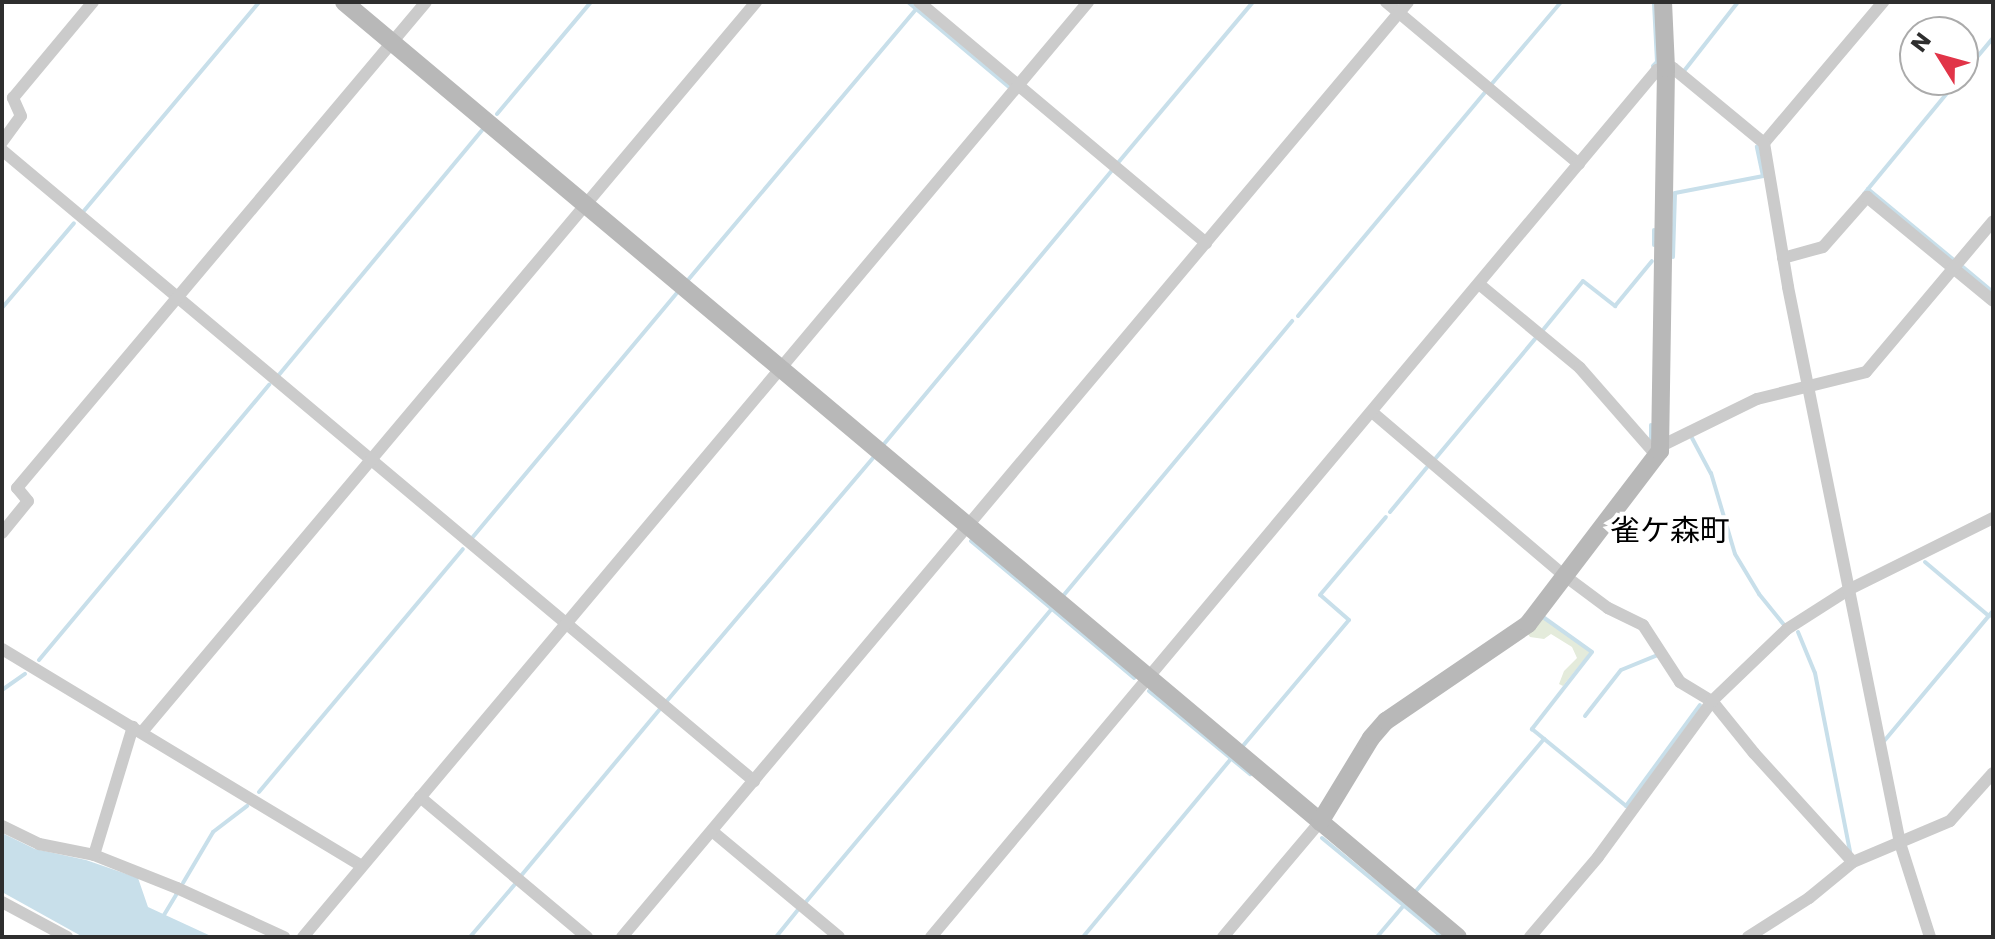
<!DOCTYPE html>
<meta charset="utf-8">
<style>
body{margin:0}
#map{position:relative;width:1995px;height:939px;overflow:hidden;background:#fff;font-family:Poppins,"Noto Sans JP",sans-serif}
div>[style]{position:absolute}
.green>*{inset:0;background:#e4ebdb}
.water>*{inset:0;background:#c8dfea}
.stream>*{height:4px;margin:-2px;padding:0 2px;transform-origin:2px;border-radius:2px;background:#c8dfea}
.street>*{height:12px;margin:-6px;padding:0 6px;transform-origin:6px;border-radius:6px;background:#cbcbcb}
.secondary>*{height:18px;margin:-9px;padding:0 9px;transform-origin:9px;border-radius:9px;background:#b8b8b8}
span{translate:-50% -50%;white-space:nowrap;text-align:center;line-height:1.15;-webkit-text-stroke:8px #fff;paint-order:stroke}
.quarter-label{font-size:30px;color:#000}
.frame{position:absolute;inset:0;border:4px solid #2e2e2e;pointer-events:none}
.north{position:absolute;left:1899px;top:16px;width:80px;height:80px;box-sizing:border-box;background:#fff;border:2px solid #ababab;border-radius:50%;rotate:307deg;font-size:22px;font-weight:700;line-height:32px;text-align:center;color:#2e2e2e}
.north::after{content:'';display:block;margin:auto;width:28px;height:36px;background:#e13448;clip-path:polygon(50% 0,100% 100%,50% 72%,0 100%)}
</style>
<div id="map">
<div class="green">
<i style="clip-path:polygon(1541px 617px,1590px 652px,1563px 686px,1559px 684px,1564px 671px,1577px 658px,1572px 647px,1551px 634px,1544px 639px,1530px 637px,1528px 634px)"></i>
</div>
<div class="water">
<i style="clip-path:polygon(2px 833px,35px 849px,86px 860px,138px 878px,148px 907px,213px 937px,83px 937px,2px 892px)"></i>
</div>
<div class="stream">
<i style="left:908px;top:2px;width:132px;rotate:40.1deg"></i>
<i style="left:1653px;top:66px;width:6px;rotate:-45deg"></i>
<i style="left:1657px;top:62px;width:60px;rotate:-92.9deg"></i>
<i style="left:1684px;top:71px;width:88px;rotate:-52deg"></i>
<i style="left:1963px;top:74px;width:47px;rotate:-50.2deg"></i>
<i style="left:1490px;top:86px;width:110px;rotate:-49.8deg"></i>
<i style="left:497px;top:114px;width:146px;rotate:-50deg"></i>
<i style="left:1117px;top:164px;width:212px;rotate:-50deg"></i>
<i style="left:1868px;top:189px;width:141px;rotate:-50.5deg"></i>
<i style="left:1864px;top:194px;width:6px;rotate:-51deg"></i>
<i style="left:1868px;top:189px;width:113px;rotate:39.6deg"></i>
<i style="left:83px;top:212px;width:274px;rotate:-50deg"></i>
<i style="left:1654px;top:230px;width:15px;rotate:90deg"></i>
<i style="left:1673px;top:257px;width:64px;rotate:-88.2deg"></i>
<i style="left:1675px;top:193px;width:90px;rotate:-10.9deg"></i>
<i style="left:1763px;top:176px;width:30px;rotate:-102deg"></i>
<i style="left:1963px;top:267px;width:39px;rotate:40deg"></i>
<i style="left:688px;top:280px;width:354px;rotate:-49.9deg"></i>
<i style="left:2px;top:308px;width:111px;rotate:-49.7deg"></i>
<i style="left:1298px;top:316px;width:293px;rotate:-50.1deg"></i>
<i style="left:1543px;top:330px;width:63px;rotate:-50.8deg"></i>
<i style="left:1583px;top:281px;width:41px;rotate:38deg"></i>
<i style="left:1615px;top:306px;width:58px;rotate:-50.6deg"></i>
<i style="left:278px;top:376px;width:321px;rotate:-50.3deg"></i>
<i style="left:1692px;top:438px;width:40px;rotate:62deg"></i>
<i style="left:1711px;top:473px;width:84px;rotate:73.5deg"></i>
<i style="left:1735px;top:554px;width:47px;rotate:59deg"></i>
<i style="left:1759px;top:594px;width:40px;rotate:51deg"></i>
<i style="left:1651px;top:442px;width:17px;rotate:-90deg"></i>
<i style="left:884px;top:444px;width:358px;rotate:-50.2deg"></i>
<i style="left:1435px;top:459px;width:156px;rotate:-50.2deg"></i>
<i style="left:1390px;top:512px;width:60px;rotate:-50.4deg"></i>
<i style="left:472px;top:538px;width:321px;rotate:-50.1deg"></i>
<i style="left:971px;top:541px;width:213px;rotate:40deg"></i>
<i style="left:1925px;top:562px;width:84px;rotate:40.2deg"></i>
<i style="left:1063px;top:596px;width:358px;rotate:-50.2deg"></i>
<i style="left:1543px;top:617px;width:60px;rotate:35.5deg"></i>
<i style="left:1592px;top:652px;width:98px;rotate:127.9deg"></i>
<i style="left:1532px;top:729px;width:122px;rotate:39.3deg"></i>
<i style="left:1626px;top:806px;width:125px;rotate:-53.8deg"></i>
<i style="left:1798px;top:632px;width:44px;rotate:67.5deg"></i>
<i style="left:1815px;top:673px;width:182px;rotate:78.9deg"></i>
<i style="left:39px;top:660px;width:359px;rotate:-50.1deg"></i>
<i style="left:2px;top:690px;width:28px;rotate:-35deg"></i>
<i style="left:1149px;top:691px;width:131px;rotate:39.4deg"></i>
<i style="left:666px;top:702px;width:321px;rotate:-49.7deg"></i>
<i style="left:1585px;top:716px;width:58px;rotate:-52deg"></i>
<i style="left:1621px;top:670px;width:42px;rotate:-22.3deg"></i>
<i style="left:1885px;top:740px;width:168px;rotate:-50.1deg"></i>
<i style="left:1242px;top:747px;width:166px;rotate:-49.9deg"></i>
<i style="left:1349px;top:620px;width:38px;rotate:-139deg"></i>
<i style="left:1320px;top:595px;width:102px;rotate:-49.8deg"></i>
<i style="left:259px;top:792px;width:317px;rotate:-50deg"></i>
<i style="left:1322px;top:838px;width:156px;rotate:39.5deg"></i>
<i style="left:520px;top:877px;width:220px;rotate:-50.2deg"></i>
<i style="left:183px;top:883px;width:59px;rotate:-59.5deg"></i>
<i style="left:213px;top:832px;width:43px;rotate:-37.4deg"></i>
<i style="left:1416px;top:891px;width:199px;rotate:-49.9deg"></i>
<i style="left:805px;top:903px;width:384px;rotate:-50deg"></i>
<i style="left:164px;top:915px;width:26px;rotate:-59deg"></i>
<i style="left:470px;top:937px;width:71px;rotate:-49.6deg"></i>
<i style="left:776px;top:937px;width:35px;rotate:-51deg"></i>
<i style="left:1083px;top:937px;width:231px;rotate:-50.3deg"></i>
<i style="left:1377px;top:937px;width:42px;rotate:-49.8deg"></i>
</div>
<div class="street">
<i style="left:919px;top:2px;width:375px;rotate:40deg"></i>
<i style="left:1386px;top:2px;width:252px;rotate:40deg"></i>
<i style="left:2px;top:142px;width:32px;rotate:-54deg"></i>
<i style="left:21px;top:116px;width:20px;rotate:-114deg"></i>
<i style="left:13px;top:98px;width:125px;rotate:-50.2deg"></i>
<i style="left:1764px;top:143px;width:185px;rotate:-49.8deg"></i>
<i style="left:2px;top:150px;width:982px;rotate:40deg"></i>
<i style="left:1783px;top:258px;width:41px;rotate:-15.4deg"></i>
<i style="left:1823px;top:247px;width:67px;rotate:-48.7deg"></i>
<i style="left:1867px;top:197px;width:163px;rotate:39.5deg"></i>
<i style="left:1479px;top:284px;width:131px;rotate:39.7deg"></i>
<i style="left:1580px;top:368px;width:117px;rotate:48.8deg"></i>
<i style="left:1372px;top:412px;width:253px;rotate:40.4deg"></i>
<i style="left:1565px;top:576px;width:54px;rotate:36.7deg"></i>
<i style="left:1608px;top:608px;width:39px;rotate:26deg"></i>
<i style="left:1643px;top:625px;width:68px;rotate:57deg"></i>
<i style="left:1680px;top:682px;width:37px;rotate:31deg"></i>
<i style="left:1712px;top:701px;width:67px;rotate:51.1deg"></i>
<i style="left:1754px;top:753px;width:147px;rotate:47.8deg"></i>
<i style="left:1661px;top:446px;width:107px;rotate:-26.1deg"></i>
<i style="left:1757px;top:399px;width:112px;rotate:-13.9deg"></i>
<i style="left:1866px;top:372px;width:197px;rotate:-49.9deg"></i>
<i style="left:2px;top:533px;width:41px;rotate:-50.9deg"></i>
<i style="left:28px;top:501px;width:17px;rotate:-130deg"></i>
<i style="left:17px;top:488px;width:635px;rotate:-49.92deg"></i>
<i style="left:2px;top:649px;width:420px;rotate:31.1deg"></i>
<i style="left:142px;top:732px;width:954px;rotate:-49.93deg"></i>
<i style="left:420px;top:797px;width:218px;rotate:40deg"></i>
<i style="left:2px;top:826px;width:41px;rotate:25.9deg"></i>
<i style="left:39px;top:844px;width:56px;rotate:11.3deg"></i>
<i style="left:94px;top:855px;width:89px;rotate:21.7deg"></i>
<i style="left:177px;top:888px;width:118px;rotate:24.6deg"></i>
<i style="left:712px;top:831px;width:165px;rotate:39.8deg"></i>
<i style="left:94px;top:855px;width:134px;rotate:-73.1deg"></i>
<i style="left:2px;top:902px;width:74px;rotate:28.3deg"></i>
<i style="left:303px;top:937px;width:1221px;rotate:-49.98deg"></i>
<i style="left:622px;top:937px;width:1221px;rotate:-49.95deg"></i>
<i style="left:931px;top:937px;width:1131px;rotate:-50.06deg"></i>
<i style="left:1657px;top:70px;width:9px;rotate:-13deg"></i>
<i style="left:1666px;top:68px;width:7px"></i>
<i style="left:1673px;top:68px;width:118px;rotate:39.5deg"></i>
<i style="left:1764px;top:143px;width:146px;rotate:80.5deg"></i>
<i style="left:1788px;top:287px;width:567px;rotate:78.61deg"></i>
<i style="left:1900px;top:843px;width:99px;rotate:72.3deg"></i>
<i style="left:1223px;top:937px;width:150px;rotate:-49.9deg"></i>
<i style="left:1530px;top:937px;width:105px;rotate:-49.6deg"></i>
<i style="left:1598px;top:857px;width:193px;rotate:-53.8deg"></i>
<i style="left:1712px;top:701px;width:104px;rotate:-43.8deg"></i>
<i style="left:1787px;top:629px;width:72px;rotate:-32.6deg"></i>
<i style="left:1848px;top:590px;width:162px;rotate:-26.4deg"></i>
<i style="left:1748px;top:937px;width:72px;rotate:-32.6deg"></i>
<i style="left:1809px;top:898px;width:57px;rotate:-39.3deg"></i>
<i style="left:1853px;top:862px;width:105px;rotate:-22.9deg"></i>
<i style="left:1950px;top:821px;width:64px;rotate:-48.1deg"></i>
</div>
<div class="secondary">
<i style="left:344px;top:2px;width:1454px;rotate:40.01deg"></i>
<i style="left:1320px;top:822px;width:98px;rotate:-58.7deg"></i>
<i style="left:1371px;top:738px;width:23px;rotate:-49deg"></i>
<i style="left:1386px;top:721px;width:172px;rotate:-34.3deg"></i>
<i style="left:1528px;top:624px;width:218px;rotate:-52.7deg"></i>
<i style="left:1660px;top:451px;width:383px;rotate:-89.1deg"></i>
<i style="left:1666px;top:68px;width:66px;rotate:-92.6deg"></i>
</div>
<div class="quarter-label">
<span style="left:1670px;top:531px">雀ケ森町</span>
</div>
<div class="frame"></div>
<div class="north">N</div>
</div>
